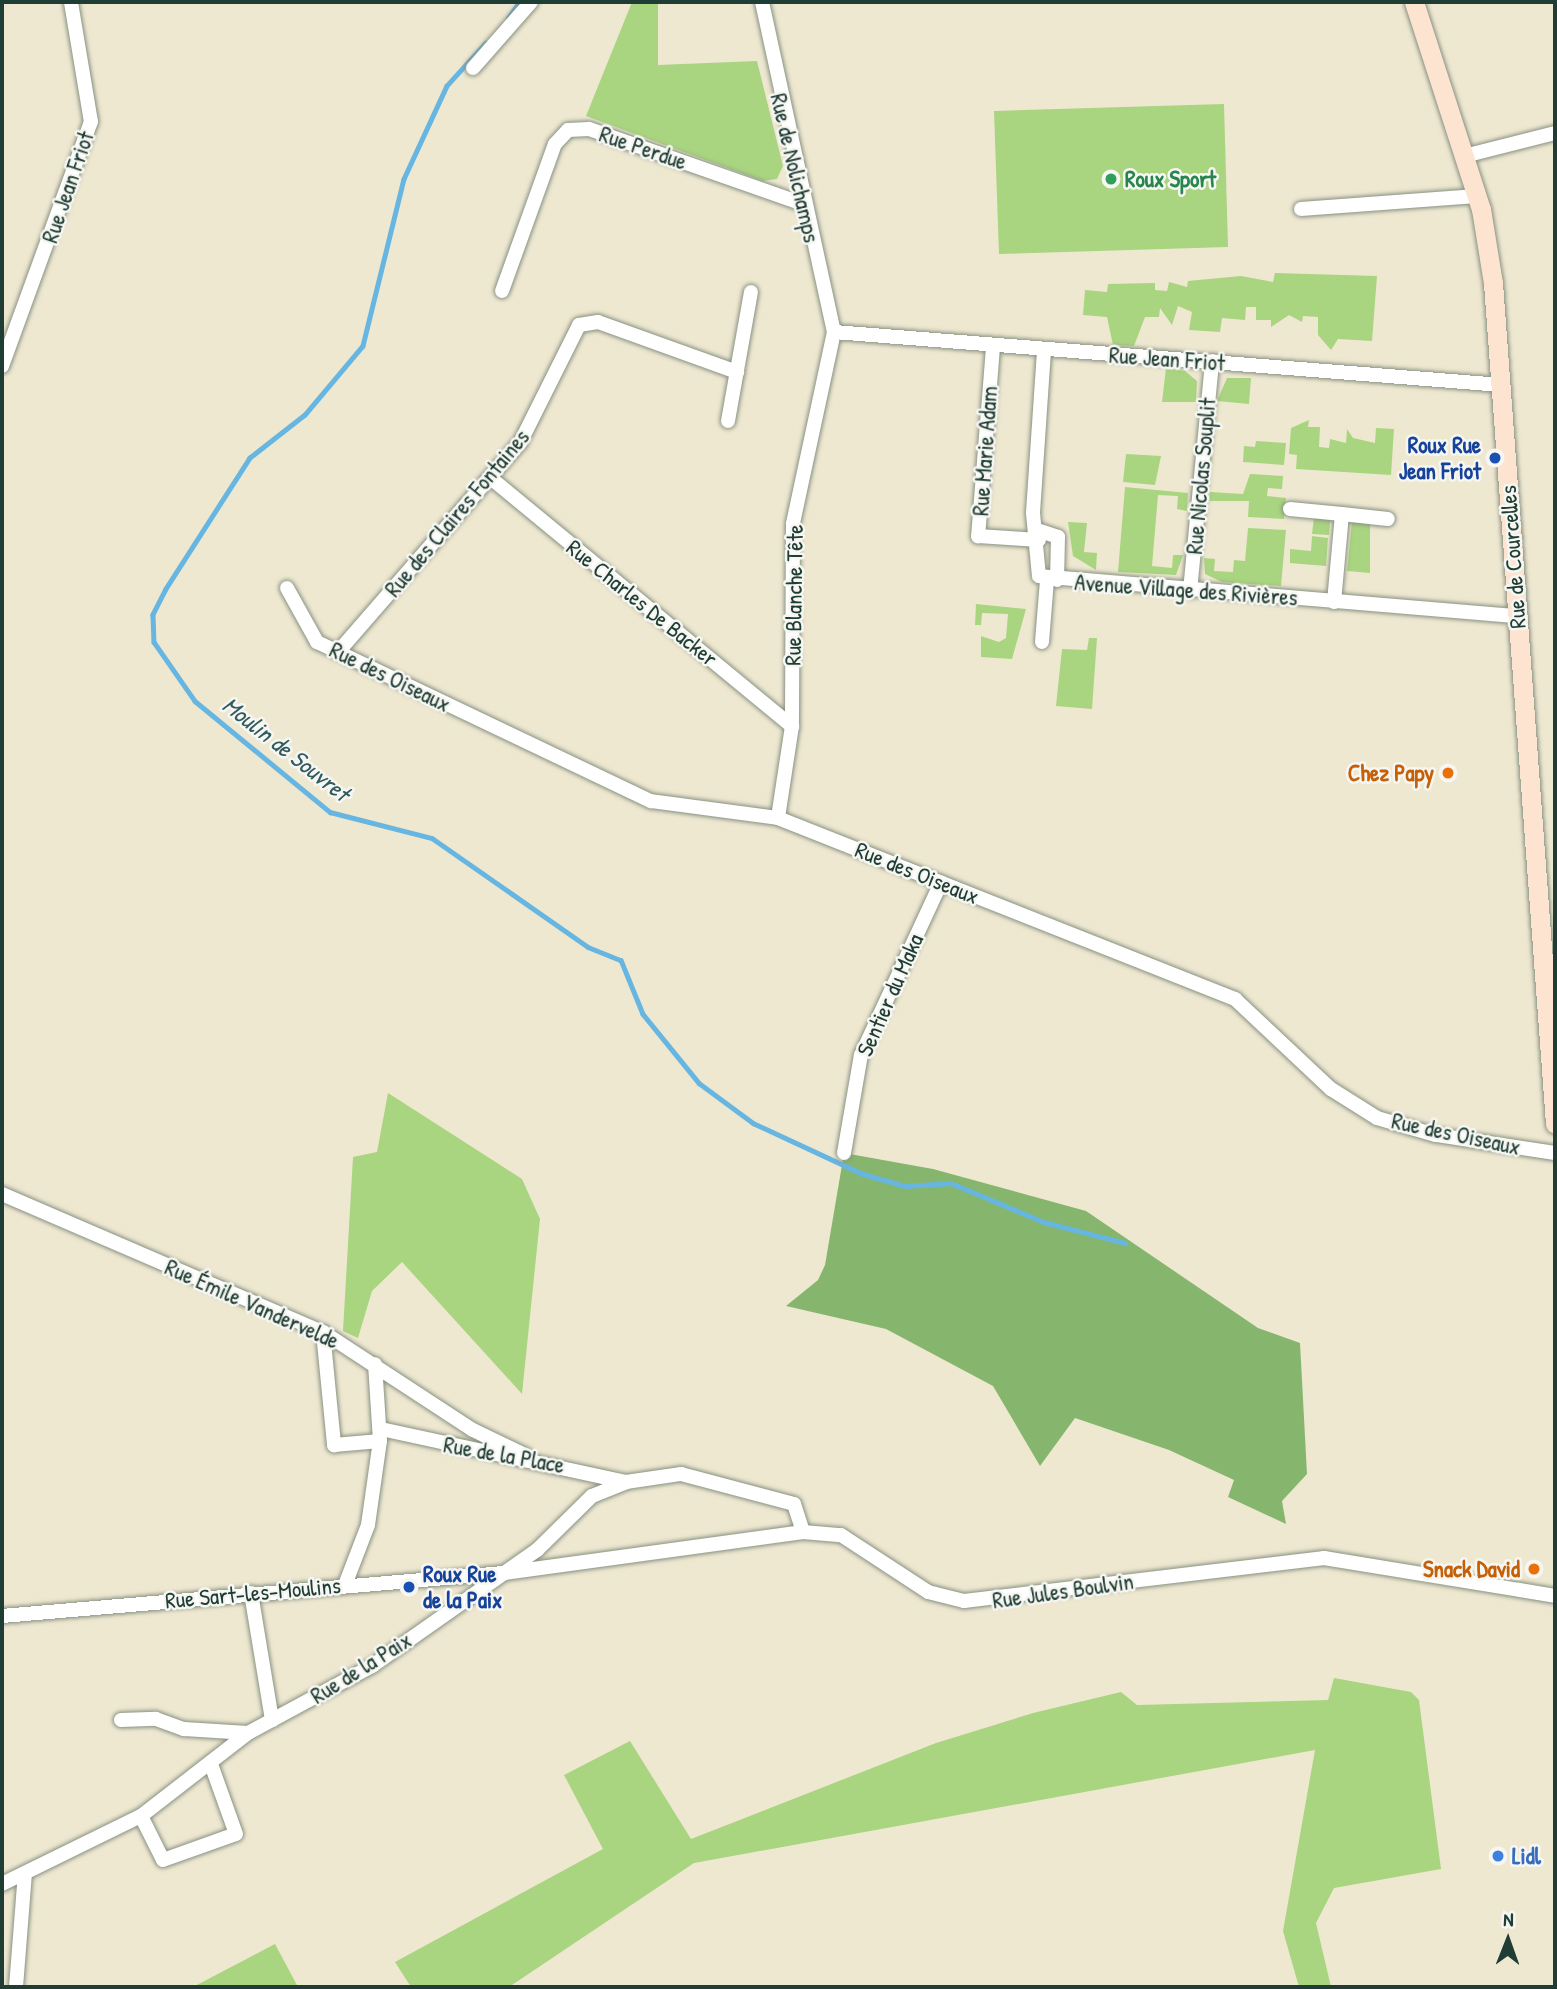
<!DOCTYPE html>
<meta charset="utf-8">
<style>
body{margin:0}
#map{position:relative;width:1557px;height:1989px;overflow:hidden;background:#efe8d1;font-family:"Patrick Hand",sans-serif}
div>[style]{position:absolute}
.green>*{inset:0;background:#a9d480}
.forest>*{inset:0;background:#86b66e}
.stream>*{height:4.5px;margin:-2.25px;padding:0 2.25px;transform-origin:2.25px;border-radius:2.25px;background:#67b6e1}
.roads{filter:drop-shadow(0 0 2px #879282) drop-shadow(0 0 2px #879282)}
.street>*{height:14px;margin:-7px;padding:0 7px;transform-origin:7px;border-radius:7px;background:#fff}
.secondary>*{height:19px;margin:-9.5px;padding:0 9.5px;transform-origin:9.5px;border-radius:9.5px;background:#fde4d1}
.dots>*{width:19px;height:19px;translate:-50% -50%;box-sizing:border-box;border:4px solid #f6f6f2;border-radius:50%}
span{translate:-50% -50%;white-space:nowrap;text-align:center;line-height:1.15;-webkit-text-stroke:5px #f6f6f2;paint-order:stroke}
.street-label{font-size:23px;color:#1f3d34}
.leisure-label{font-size:23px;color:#27864d;font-weight:700}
.left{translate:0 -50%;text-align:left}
.transit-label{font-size:23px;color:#164399;font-weight:700}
.right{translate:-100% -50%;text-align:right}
.food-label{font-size:23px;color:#c56008;font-weight:700}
.shop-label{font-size:23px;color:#366cbe;font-weight:700}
.water-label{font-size:24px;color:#315b5f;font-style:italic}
.frame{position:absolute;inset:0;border:4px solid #1f3d34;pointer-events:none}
.north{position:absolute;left:1473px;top:1905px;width:70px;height:70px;-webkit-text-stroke:5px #f6f6f2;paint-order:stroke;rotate:1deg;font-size:19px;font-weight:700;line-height:28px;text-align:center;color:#1f3d34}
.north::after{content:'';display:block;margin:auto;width:24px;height:32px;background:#1f3d34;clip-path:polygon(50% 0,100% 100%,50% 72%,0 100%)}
</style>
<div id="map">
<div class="green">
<i style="clip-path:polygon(632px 2px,658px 2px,658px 65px,757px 61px,783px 166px,777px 179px,763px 181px,586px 116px)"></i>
<i style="clip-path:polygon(1224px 104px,1228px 247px,999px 254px,994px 111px)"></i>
<i style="clip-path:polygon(1275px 273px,1377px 276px,1372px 341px,1338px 339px,1331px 350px,1318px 335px,1318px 317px,1303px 316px,1302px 322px,1289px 315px,1271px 327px,1271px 320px,1256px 320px,1256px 307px,1246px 307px,1245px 320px,1222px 318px,1220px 332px,1189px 330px,1192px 312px,1178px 306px,1172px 325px,1160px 308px,1159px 317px,1145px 317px,1134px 346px,1113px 345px,1107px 317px,1083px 315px,1085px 290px,1107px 292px,1108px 284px,1155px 283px,1155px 290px,1167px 291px,1169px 282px,1187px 287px,1188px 281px,1241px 276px,1273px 282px)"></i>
<i style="clip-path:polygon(1166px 368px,1185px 371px,1197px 381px,1196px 402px,1162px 402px)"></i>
<i style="clip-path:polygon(1227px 378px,1251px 378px,1249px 404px,1217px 401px)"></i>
<i style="clip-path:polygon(1309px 420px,1308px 427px,1320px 427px,1319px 447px,1329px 448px,1330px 439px,1346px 443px,1347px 429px,1353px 438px,1375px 443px,1376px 428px,1394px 429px,1391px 475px,1296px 469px,1297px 455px,1289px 454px,1291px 428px)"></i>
<i style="clip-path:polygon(1256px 441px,1286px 443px,1284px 465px,1243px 462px,1244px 446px,1255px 447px)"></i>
<i style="clip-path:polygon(1126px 454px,1161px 456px,1155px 485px,1123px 482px)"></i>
<i style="clip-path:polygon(1250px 474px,1283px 476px,1282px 489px,1268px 488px,1267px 496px,1286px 498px,1284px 519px,1248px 517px,1249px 501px,1209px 501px,1210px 492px,1243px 494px)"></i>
<i style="clip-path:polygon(1125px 487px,1188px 493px,1187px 511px,1177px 509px,1178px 496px,1158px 495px,1152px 566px,1172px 568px,1173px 555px,1183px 555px,1176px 575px,1118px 572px)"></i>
<i style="clip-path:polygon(1314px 517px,1330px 520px,1329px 535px,1312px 534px)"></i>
<i style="clip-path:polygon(1068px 522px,1087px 523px,1084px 552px,1097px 553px,1096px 570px,1073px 556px)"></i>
<i style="clip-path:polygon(1352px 522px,1370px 523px,1370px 573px,1347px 571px)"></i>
<i style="clip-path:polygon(1248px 528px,1286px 530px,1281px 586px,1222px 582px,1205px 574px,1204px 558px,1215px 559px,1214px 571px,1233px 572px,1234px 560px,1245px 561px)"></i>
<i style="clip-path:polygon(1312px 536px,1328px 538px,1326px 566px,1290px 563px,1290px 549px,1311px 551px)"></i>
<i style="clip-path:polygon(976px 604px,1026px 609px,1012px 659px,981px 657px,981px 636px,999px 642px,1006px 638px,1008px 614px,982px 613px,981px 625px,975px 625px)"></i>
<i style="clip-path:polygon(1089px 638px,1097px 638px,1092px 709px,1056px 706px,1062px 649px,1087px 650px)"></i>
<i style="clip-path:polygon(388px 1093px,522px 1179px,540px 1219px,522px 1394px,402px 1262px,372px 1291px,358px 1338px,343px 1331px,353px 1157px,377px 1152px)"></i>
<i style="clip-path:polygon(1334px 1678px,1411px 1692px,1419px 1700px,1441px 1869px,1334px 1888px,1316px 1923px,1331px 1987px,1299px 1987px,1283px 1931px,1315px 1750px,694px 1863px,509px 1987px,411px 1987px,395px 1962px,603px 1849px,564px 1775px,630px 1741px,691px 1839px,936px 1743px,1033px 1713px,1121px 1692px,1137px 1705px,1328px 1700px)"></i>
<i style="clip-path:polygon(275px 1944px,298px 1987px,193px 1987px)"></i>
</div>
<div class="forest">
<i style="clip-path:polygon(844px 1153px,933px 1169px,1086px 1211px,1258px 1328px,1300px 1343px,1307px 1474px,1282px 1501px,1286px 1524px,1228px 1497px,1234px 1480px,1169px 1450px,1075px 1418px,1040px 1466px,993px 1386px,886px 1329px,786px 1306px,818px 1280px,825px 1265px)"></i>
</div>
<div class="stream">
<i style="left:508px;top:18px;width:19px;rotate:-55deg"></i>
<i style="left:486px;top:43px;width:58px;rotate:132.2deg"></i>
<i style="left:447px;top:86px;width:102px;rotate:114.8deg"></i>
<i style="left:404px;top:179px;width:172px;rotate:103.8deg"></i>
<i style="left:363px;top:346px;width:90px;rotate:130deg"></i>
<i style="left:305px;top:415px;width:70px;rotate:142deg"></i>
<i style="left:250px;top:458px;width:156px;rotate:122.7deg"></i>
<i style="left:166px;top:589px;width:29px;rotate:117deg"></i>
<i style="left:153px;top:615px;width:27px;rotate:88deg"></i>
<i style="left:154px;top:642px;width:72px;rotate:55.2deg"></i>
<i style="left:195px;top:701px;width:175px;rotate:39.4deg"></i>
<i style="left:330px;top:812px;width:105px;rotate:14.3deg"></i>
<i style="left:432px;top:838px;width:190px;rotate:34.9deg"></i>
<i style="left:588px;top:947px;width:35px;rotate:22deg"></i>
<i style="left:621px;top:960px;width:58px;rotate:67.8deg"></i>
<i style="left:643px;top:1014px;width:89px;rotate:50.9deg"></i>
<i style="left:699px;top:1083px;width:67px;rotate:36.5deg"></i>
<i style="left:753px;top:1123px;width:121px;rotate:24.9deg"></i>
<i style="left:863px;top:1174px;width:44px;rotate:15.9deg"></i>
<i style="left:905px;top:1186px;width:46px;rotate:-3.7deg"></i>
<i style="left:951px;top:1183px;width:101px;rotate:22.8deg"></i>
<i style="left:1044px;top:1222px;width:84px;rotate:14.5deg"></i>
</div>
<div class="roads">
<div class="street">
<i style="left:762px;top:2px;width:338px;rotate:77.7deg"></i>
<i style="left:834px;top:332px;width:196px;rotate:102.1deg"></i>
<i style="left:793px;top:524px;width:202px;rotate:90.3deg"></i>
<i style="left:792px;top:726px;width:93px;rotate:98.7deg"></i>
<i style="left:473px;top:68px;width:88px;rotate:-48.7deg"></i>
<i style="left:1464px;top:156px;width:94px;rotate:-14.2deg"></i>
<i style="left:1301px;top:209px;width:176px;rotate:-4.2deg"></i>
<i style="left:502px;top:291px;width:156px;rotate:-70.2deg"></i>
<i style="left:555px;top:144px;width:19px;rotate:-47deg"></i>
<i style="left:568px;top:130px;width:21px;rotate:-3deg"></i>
<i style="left:589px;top:129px;width:227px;rotate:19.3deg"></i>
<i style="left:834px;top:332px;width:669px;rotate:4.54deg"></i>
<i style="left:993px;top:347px;width:190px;rotate:94.5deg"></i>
<i style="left:978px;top:536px;width:61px;rotate:3.8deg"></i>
<i style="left:1044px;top:351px;width:162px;rotate:93.9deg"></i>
<i style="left:1033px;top:513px;width:63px;rotate:84.6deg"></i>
<i style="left:1039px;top:576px;width:479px;rotate:4.8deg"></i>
<i style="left:2px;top:366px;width:260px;rotate:-70deg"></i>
<i style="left:91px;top:122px;width:122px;rotate:-99.5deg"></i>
<i style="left:728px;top:421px;width:131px;rotate:-79.9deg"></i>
<i style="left:492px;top:479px;width:389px;rotate:39.5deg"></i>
<i style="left:1290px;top:509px;width:52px;rotate:5.5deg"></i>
<i style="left:1040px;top:531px;width:19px;rotate:18deg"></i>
<i style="left:1058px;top:537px;width:43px;rotate:91.3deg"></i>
<i style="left:287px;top:588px;width:62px;rotate:60.9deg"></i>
<i style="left:317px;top:642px;width:370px;rotate:25.5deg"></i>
<i style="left:651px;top:801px;width:128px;rotate:7.6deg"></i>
<i style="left:778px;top:818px;width:492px;rotate:21.6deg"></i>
<i style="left:1235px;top:999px;width:132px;rotate:43.2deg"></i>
<i style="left:1331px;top:1089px;width:54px;rotate:32.2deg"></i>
<i style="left:1377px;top:1118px;width:61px;rotate:16.1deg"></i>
<i style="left:1436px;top:1135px;width:120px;rotate:8.6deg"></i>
<i style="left:1190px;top:591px;width:231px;rotate:-84.5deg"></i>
<i style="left:1334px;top:602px;width:88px;rotate:-84.8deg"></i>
<i style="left:1342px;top:514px;width:46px;rotate:6.2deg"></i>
<i style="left:1042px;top:642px;width:62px;rotate:-85.4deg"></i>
<i style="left:338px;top:652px;width:277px;rotate:-49deg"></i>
<i style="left:520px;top:443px;width:132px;rotate:-63.4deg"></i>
<i style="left:579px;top:325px;width:19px;rotate:-9deg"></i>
<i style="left:598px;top:322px;width:148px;rotate:19.8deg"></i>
<i style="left:844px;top:1153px;width:99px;rotate:-80.2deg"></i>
<i style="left:861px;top:1055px;width:190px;rotate:-65.1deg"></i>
<i style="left:2px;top:1194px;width:349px;rotate:23.3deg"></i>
<i style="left:323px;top:1332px;width:179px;rotate:33.2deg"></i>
<i style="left:473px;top:1430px;width:60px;rotate:25.7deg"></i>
<i style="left:323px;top:1332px;width:114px;rotate:84.4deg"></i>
<i style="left:334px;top:1445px;width:46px;rotate:-5deg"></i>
<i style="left:381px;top:1429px;width:251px;rotate:12.2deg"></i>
<i style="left:345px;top:1585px;width:64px;rotate:-69deg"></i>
<i style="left:368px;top:1525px;width:85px;rotate:-81.9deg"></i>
<i style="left:380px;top:1441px;width:77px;rotate:-93.7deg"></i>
<i style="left:251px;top:1593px;width:129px;rotate:80.6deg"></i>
<i style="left:2px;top:1616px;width:504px;rotate:-4.9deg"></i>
<i style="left:504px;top:1573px;width:302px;rotate:-7.8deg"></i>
<i style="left:803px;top:1532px;width:38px;rotate:5deg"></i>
<i style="left:841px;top:1535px;width:104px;rotate:33.2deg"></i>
<i style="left:928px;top:1592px;width:37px;rotate:14deg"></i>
<i style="left:964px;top:1601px;width:363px;rotate:-6.8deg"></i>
<i style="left:1324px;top:1558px;width:234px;rotate:9.3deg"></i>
<i style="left:121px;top:1720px;width:35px;rotate:-2deg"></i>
<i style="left:156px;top:1719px;width:30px;rotate:20deg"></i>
<i style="left:184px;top:1729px;width:64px;rotate:3.6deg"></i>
<i style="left:141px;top:1816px;width:49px;rotate:63.4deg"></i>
<i style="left:163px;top:1860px;width:77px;rotate:-19.6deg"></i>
<i style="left:236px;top:1834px;width:74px;rotate:-109.7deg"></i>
<i style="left:2px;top:1884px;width:155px;rotate:-26.1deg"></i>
<i style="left:141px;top:1816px;width:135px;rotate:-37.8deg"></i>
<i style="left:248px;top:1733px;width:141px;rotate:-28.4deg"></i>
<i style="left:372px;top:1666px;width:202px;rotate:-35.1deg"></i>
<i style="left:537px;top:1550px;width:77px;rotate:-44.5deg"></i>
<i style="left:592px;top:1496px;width:37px;rotate:-22deg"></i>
<i style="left:626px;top:1482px;width:56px;rotate:-8.3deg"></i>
<i style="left:681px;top:1474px;width:117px;rotate:14.9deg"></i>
<i style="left:794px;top:1504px;width:29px;rotate:72deg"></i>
<i style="left:16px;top:1987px;width:114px;rotate:-85.5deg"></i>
</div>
<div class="secondary">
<i style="left:1414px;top:2px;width:218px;rotate:72.1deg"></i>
<i style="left:1481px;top:209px;width:75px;rotate:80.8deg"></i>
<i style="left:1493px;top:283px;width:843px;rotate:85.78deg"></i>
</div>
</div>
<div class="dots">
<i style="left:1111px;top:179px;background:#2e9e5b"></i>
<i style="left:1495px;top:458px;background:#1a4fb4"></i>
<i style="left:1448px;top:773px;background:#e8710a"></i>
<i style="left:1534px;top:1569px;background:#e8710a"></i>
<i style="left:409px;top:1587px;background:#1a4fb4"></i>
<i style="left:1498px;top:1856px;background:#3f7fe0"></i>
</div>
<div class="street-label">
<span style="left:643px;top:148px;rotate:19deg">Rue Perdue</span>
<span style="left:795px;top:168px;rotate:77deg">Rue de Nolichamps</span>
<span style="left:68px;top:187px;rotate:-71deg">Rue Jean Friot</span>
<span style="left:1167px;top:359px;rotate:4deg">Rue Jean Friot</span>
<span style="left:985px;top:451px;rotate:-86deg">Rue Marie Adam</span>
<span style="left:1201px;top:476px;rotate:-85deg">Rue Nicolas Souplit</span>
<span style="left:457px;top:513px;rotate:-50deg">Rue des Claires Fontaines</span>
<span style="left:1513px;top:557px;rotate:-94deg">Rue de Courcelles</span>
<span style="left:1186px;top:590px;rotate:4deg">Avenue Village des Rivières</span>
<span style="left:794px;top:595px;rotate:-89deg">Rue Blanche Tête</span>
<span style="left:642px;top:603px;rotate:39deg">Rue Charles De Backer</span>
<span style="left:390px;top:677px;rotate:26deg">Rue des Oiseaux</span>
<span style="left:917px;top:873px;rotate:22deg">Rue des Oiseaux</span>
<span style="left:890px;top:995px;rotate:-66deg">Sentier du Maka</span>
<span style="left:1456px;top:1134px;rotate:12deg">Rue des Oiseaux</span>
<span style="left:252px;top:1304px;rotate:24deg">Rue Émile Vandervelde</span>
<span style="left:504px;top:1455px;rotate:10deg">Rue de la Place</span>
<span style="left:1063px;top:1591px;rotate:-8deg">Rue Jules Boulvin</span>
<span style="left:253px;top:1593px;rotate:-5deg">Rue Sart-les-Moulins</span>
<span style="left:361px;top:1668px;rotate:-32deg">Rue de la Paix</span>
</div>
<div class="leisure-label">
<span class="left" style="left:1125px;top:179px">Roux Sport</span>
</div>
<div class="transit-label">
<span class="right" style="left:1481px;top:458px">Roux Rue<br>Jean Friot</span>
<span class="left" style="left:423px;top:1587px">Roux Rue<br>de la Paix</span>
</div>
<div class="food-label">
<span class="right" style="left:1434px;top:773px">Chez Papy</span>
<span class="right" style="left:1520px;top:1569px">Snack David</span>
</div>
<div class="shop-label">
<span class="left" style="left:1512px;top:1856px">Lidl</span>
</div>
<div class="water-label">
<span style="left:286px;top:749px;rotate:38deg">Moulin de Souvret</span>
</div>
<div class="frame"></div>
<div class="north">N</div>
</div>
